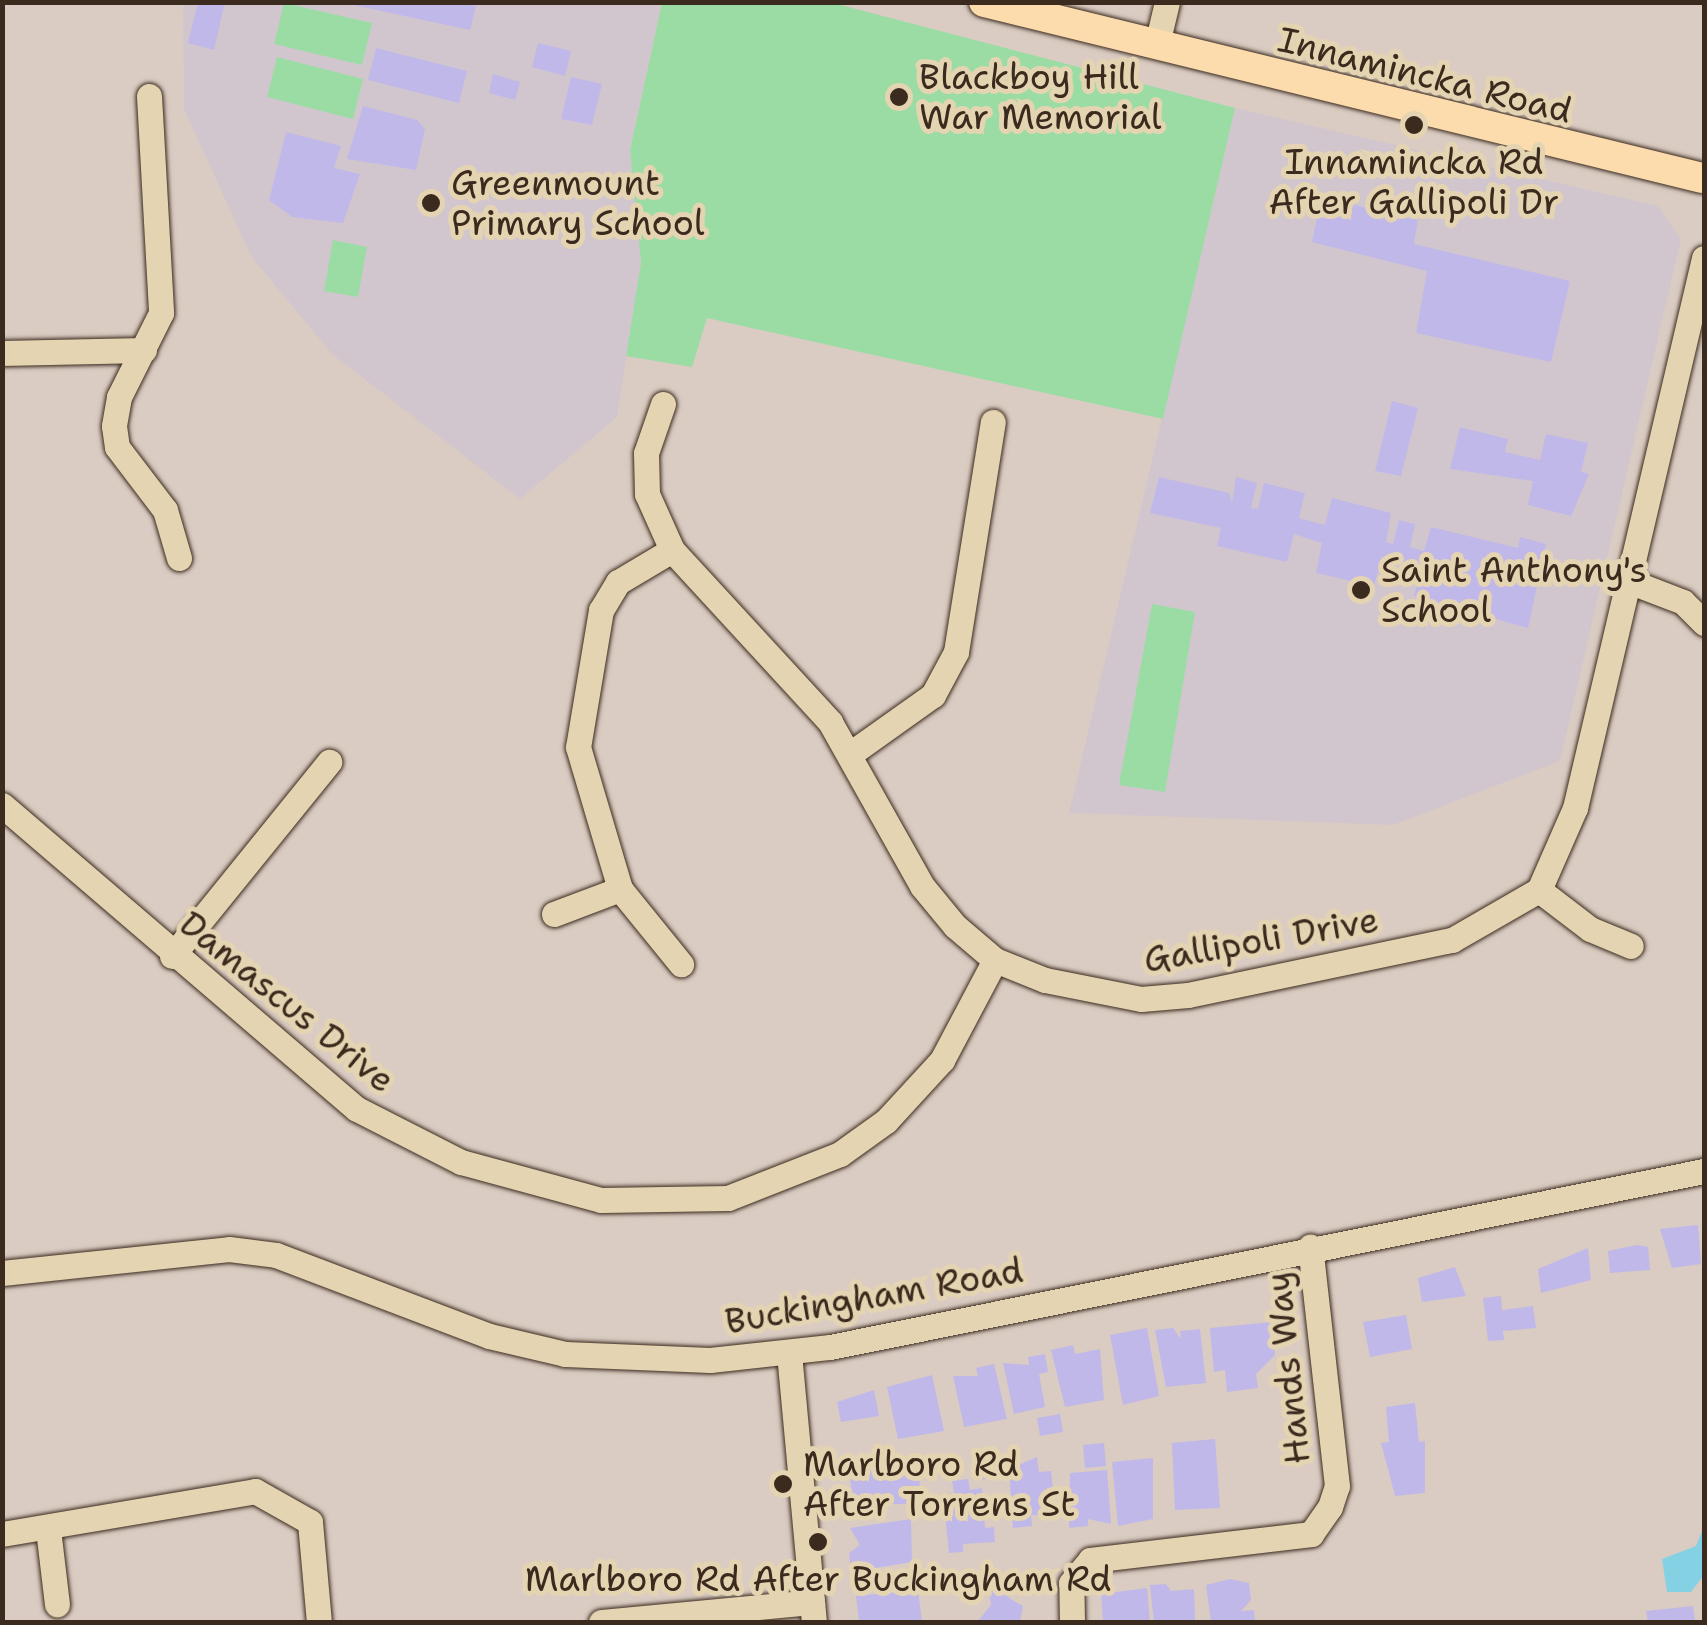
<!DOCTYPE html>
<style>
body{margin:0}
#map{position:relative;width:1707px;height:1625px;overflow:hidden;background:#daccc2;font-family:"Shantell Sans",sans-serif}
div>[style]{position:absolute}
.built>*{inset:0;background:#d2c6ce}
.green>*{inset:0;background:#9bdca5}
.water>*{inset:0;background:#84d1e4}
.building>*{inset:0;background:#c0b8e9}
.roads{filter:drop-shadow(0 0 2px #3b2a1e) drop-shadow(0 0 2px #3b2a1e)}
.minor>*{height:25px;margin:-12.5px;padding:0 12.5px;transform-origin:12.5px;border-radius:12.5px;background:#e5d4b1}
.major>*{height:30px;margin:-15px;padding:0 15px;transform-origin:15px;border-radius:15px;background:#fcdcac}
.dots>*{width:28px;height:28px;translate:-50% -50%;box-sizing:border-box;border:5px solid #e5d4b1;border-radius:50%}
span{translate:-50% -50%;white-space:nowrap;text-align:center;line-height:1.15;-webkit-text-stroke:10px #e5d4b1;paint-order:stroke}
.street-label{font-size:35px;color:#3b2a1e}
.poi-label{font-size:35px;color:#3b2a1e}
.left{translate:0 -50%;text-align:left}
.frame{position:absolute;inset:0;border:5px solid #3b2a1e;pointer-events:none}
</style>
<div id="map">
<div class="built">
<i style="clip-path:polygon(183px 3px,662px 3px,630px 149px,641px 263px,617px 417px,520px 499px,332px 354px,251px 256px,184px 109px)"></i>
<i style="clip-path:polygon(1235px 108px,1658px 206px,1681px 239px,1560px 761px,1393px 825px,1069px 813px)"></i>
</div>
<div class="green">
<i style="clip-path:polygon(284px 3px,372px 23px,362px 65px,274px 44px)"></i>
<i style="clip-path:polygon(662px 3px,833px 3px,1235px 108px,1163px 419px,707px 318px,692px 367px,626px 356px,641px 263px,630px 150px)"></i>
<i style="clip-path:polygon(277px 57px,363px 79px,353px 119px,267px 97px)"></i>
<i style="clip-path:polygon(333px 240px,367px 247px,358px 297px,324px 291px)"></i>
<i style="clip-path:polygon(1152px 604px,1195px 612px,1165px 792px,1119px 785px)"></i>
</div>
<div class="water">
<i style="clip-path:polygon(1704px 1526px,1704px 1575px,1691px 1592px,1667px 1592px,1662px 1559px,1696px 1546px)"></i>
</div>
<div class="building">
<i style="clip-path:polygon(198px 2px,225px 2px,214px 50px,188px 43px)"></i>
<i style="clip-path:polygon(339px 2px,461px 2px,476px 6px,470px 30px)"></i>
<i style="clip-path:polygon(538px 43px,571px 51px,565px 76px,532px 67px)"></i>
<i style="clip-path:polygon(376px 48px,467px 71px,459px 103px,368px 80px)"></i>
<i style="clip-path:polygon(493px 74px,520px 82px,515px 100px,489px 93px)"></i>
<i style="clip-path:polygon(571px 77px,602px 84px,592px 125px,561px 119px)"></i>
<i style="clip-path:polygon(363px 106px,417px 120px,425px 129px,416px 170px,347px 159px)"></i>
<i style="clip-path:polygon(286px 132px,341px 146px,334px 168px,360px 174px,343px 223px,292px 217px,269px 200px)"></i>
<i style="clip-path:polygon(1321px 197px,1418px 220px,1414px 244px,1570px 281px,1551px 362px,1416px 333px,1427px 271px,1312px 242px)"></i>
<i style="clip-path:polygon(1392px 401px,1418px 408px,1401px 476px,1375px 471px)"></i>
<i style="clip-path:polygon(1460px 427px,1508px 439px,1505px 452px,1540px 460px,1546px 434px,1588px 443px,1581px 472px,1589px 474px,1571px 516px,1528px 505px,1533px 481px,1450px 469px)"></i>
<i style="clip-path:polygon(1159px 477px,1229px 493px,1232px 503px,1236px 477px,1257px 483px,1251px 508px,1258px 509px,1264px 483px,1305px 493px,1299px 518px,1325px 525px,1332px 498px,1391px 513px,1386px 542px,1393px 544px,1399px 520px,1415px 524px,1410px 547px,1424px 551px,1431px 527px,1518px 548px,1520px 537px,1546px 544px,1528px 628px,1414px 596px,1422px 566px,1382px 557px,1374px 586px,1316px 573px,1322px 543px,1294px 534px,1287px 562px,1217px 546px,1221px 528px,1150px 513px)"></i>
<i style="clip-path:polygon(1698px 1225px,1701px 1264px,1672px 1268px,1660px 1229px)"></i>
<i style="clip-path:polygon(1637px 1245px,1648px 1247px,1650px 1270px,1610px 1273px,1608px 1251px)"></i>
<i style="clip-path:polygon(1588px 1248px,1591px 1280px,1541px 1293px,1538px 1269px)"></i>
<i style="clip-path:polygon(1455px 1267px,1466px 1296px,1422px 1302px,1418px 1278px)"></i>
<i style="clip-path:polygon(1501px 1296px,1502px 1310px,1533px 1306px,1536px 1328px,1503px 1331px,1504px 1340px,1488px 1341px,1483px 1298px)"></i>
<i style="clip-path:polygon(1406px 1315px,1412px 1349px,1370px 1357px,1363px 1322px)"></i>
<i style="clip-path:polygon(1272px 1322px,1275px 1355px,1256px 1374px,1258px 1388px,1227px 1392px,1225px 1370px,1214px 1372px,1210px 1328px)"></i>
<i style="clip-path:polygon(1147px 1328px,1159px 1396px,1123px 1405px,1110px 1335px)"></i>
<i style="clip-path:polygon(1173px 1328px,1181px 1339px,1180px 1331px,1200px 1329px,1206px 1383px,1166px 1387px,1155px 1330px)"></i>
<i style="clip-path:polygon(1073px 1345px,1075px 1354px,1100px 1349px,1104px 1400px,1065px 1407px,1051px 1350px)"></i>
<i style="clip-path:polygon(1045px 1354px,1048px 1372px,1039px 1374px,1045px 1407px,1014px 1414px,1003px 1363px,1029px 1365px,1028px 1357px)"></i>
<i style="clip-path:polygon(994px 1364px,1007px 1419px,964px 1427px,953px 1376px,978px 1376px,976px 1368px)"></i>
<i style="clip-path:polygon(932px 1375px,944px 1431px,898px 1439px,887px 1387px)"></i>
<i style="clip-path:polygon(874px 1390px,879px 1416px,841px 1422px,837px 1402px)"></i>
<i style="clip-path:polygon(1415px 1403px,1419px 1442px,1425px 1441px,1425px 1493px,1395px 1496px,1381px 1443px,1389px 1442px,1386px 1407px)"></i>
<i style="clip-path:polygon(1060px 1414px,1063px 1432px,1040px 1436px,1037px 1418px)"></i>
<i style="clip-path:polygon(1215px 1439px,1220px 1508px,1175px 1510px,1172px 1443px)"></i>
<i style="clip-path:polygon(1104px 1443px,1106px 1466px,1085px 1468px,1083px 1445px)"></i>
<i style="clip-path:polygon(994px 1457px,997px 1478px,976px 1480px,973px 1460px)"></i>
<i style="clip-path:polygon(1037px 1457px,1039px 1472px,1051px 1471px,1056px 1517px,1031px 1515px,1032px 1526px,1013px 1528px,1009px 1469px)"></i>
<i style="clip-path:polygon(1153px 1458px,1153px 1519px,1118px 1526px,1112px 1462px)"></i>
<i style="clip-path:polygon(918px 1463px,920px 1488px,909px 1489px,911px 1504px,852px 1504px,850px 1470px)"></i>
<i style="clip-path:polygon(1107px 1470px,1111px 1524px,1088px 1519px,1088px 1526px,1069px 1528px,1070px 1473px)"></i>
<i style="clip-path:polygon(968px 1479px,970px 1490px,982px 1488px,985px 1528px,994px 1527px,995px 1542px,963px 1544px,963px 1552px,949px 1553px,943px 1494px,954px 1493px,952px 1481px)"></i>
<i style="clip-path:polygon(911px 1519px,912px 1562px,851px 1572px,849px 1553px,860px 1545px,850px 1528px)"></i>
<i style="clip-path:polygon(1230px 1579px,1249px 1583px,1251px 1600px,1241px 1611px,1254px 1610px,1255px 1622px,1211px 1622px,1206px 1585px)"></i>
<i style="clip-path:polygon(1007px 1581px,1009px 1598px,1023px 1606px,1020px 1622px,977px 1622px,991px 1605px,988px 1584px)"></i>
<i style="clip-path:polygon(1166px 1584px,1171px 1591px,1194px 1589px,1195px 1622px,1154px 1622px,1150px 1585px)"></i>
<i style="clip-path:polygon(1147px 1588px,1150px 1622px,1103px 1622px,1101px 1594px)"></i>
<i style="clip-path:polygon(918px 1590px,922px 1622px,859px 1621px,856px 1596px)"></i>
<i style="clip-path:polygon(1693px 1606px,1695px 1622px,1648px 1622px,1646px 1611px)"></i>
</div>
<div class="roads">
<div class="minor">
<i style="left:1157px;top:44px;width:43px;rotate:-76.6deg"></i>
<i style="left:149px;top:96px;width:217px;rotate:86.8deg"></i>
<i style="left:161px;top:313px;width:94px;rotate:116.6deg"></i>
<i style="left:119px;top:397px;width:29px;rotate:100deg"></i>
<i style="left:114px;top:426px;width:21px;rotate:82deg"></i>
<i style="left:117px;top:447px;width:79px;rotate:52.7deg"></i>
<i style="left:165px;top:510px;width:50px;rotate:73.7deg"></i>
<i style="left:2px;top:353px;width:142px;rotate:-1.2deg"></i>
<i style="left:663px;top:404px;width:52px;rotate:109.1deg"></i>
<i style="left:646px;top:453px;width:41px;rotate:88.6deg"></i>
<i style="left:647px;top:494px;width:61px;rotate:65.9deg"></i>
<i style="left:672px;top:550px;width:234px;rotate:47.4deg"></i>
<i style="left:830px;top:722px;width:188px;rotate:60.7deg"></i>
<i style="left:922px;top:886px;width:52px;rotate:50.5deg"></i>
<i style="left:955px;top:926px;width:52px;rotate:40.4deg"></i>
<i style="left:995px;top:960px;width:54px;rotate:21.8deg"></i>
<i style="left:1045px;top:980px;width:98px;rotate:11.2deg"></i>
<i style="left:1141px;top:999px;width:47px;rotate:-4.9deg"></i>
<i style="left:1188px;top:995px;width:270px;rotate:-11.8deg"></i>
<i style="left:1452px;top:940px;width:100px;rotate:-29.9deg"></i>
<i style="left:1539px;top:890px;width:90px;rotate:-66.3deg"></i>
<i style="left:1575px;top:808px;width:565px;rotate:-76.8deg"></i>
<i style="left:672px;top:550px;width:63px;rotate:149.3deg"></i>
<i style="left:618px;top:582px;width:33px;rotate:121deg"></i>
<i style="left:601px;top:610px;width:139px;rotate:99.5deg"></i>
<i style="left:578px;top:747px;width:148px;rotate:73.5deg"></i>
<i style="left:620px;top:889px;width:97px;rotate:50.9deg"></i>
<i style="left:1626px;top:580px;width:61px;rotate:21.1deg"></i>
<i style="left:1683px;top:602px;width:30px;rotate:45deg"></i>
<i style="left:850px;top:754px;width:102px;rotate:-35.4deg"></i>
<i style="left:933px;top:695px;width:49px;rotate:-61.9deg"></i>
<i style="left:956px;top:652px;width:233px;rotate:-80.9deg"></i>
<i style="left:2px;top:805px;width:467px;rotate:40.6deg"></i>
<i style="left:357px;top:1109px;width:117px;rotate:27deg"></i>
<i style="left:461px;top:1162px;width:145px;rotate:15.2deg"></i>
<i style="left:601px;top:1200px;width:127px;rotate:-0.9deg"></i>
<i style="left:728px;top:1198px;width:120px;rotate:-21.4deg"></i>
<i style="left:840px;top:1154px;width:57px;rotate:-35.7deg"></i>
<i style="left:886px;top:1121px;width:83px;rotate:-47.4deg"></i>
<i style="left:942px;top:1060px;width:113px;rotate:-62.1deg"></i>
<i style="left:1539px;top:890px;width:64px;rotate:37.4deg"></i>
<i style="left:1590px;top:929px;width:44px;rotate:22.5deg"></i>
<i style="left:554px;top:914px;width:71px;rotate:-20.7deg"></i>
<i style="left:172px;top:956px;width:250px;rotate:-51deg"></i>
<i style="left:2px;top:1273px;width:228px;rotate:-6deg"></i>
<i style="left:229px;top:1249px;width:47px;rotate:7.3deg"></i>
<i style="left:276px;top:1255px;width:228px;rotate:20.8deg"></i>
<i style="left:489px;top:1336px;width:78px;rotate:13.3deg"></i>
<i style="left:565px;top:1354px;width:145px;rotate:2.4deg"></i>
<i style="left:710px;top:1360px;width:121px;rotate:-6.2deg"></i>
<i style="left:830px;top:1347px;width:892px;rotate:-11.39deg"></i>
<i style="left:789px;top:1353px;width:270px;rotate:84.7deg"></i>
<i style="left:48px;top:1529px;width:76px;rotate:83.2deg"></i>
<i style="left:2px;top:1534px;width:257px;rotate:-9.6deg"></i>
<i style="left:255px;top:1491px;width:63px;rotate:29.4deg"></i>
<i style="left:310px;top:1522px;width:100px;rotate:84.9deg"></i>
<i style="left:601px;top:1622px;width:212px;rotate:-5.4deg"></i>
<i style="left:1072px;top:1622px;width:39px;rotate:-91deg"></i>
<i style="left:1071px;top:1583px;width:30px;rotate:-50deg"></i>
<i style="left:1090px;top:1560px;width:223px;rotate:-6.7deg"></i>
<i style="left:1311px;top:1534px;width:33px;rotate:-55deg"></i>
<i style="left:1330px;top:1507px;width:22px;rotate:-72deg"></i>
<i style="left:1337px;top:1486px;width:241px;rotate:-96.4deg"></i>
</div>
<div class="major">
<i style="left:984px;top:2px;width:739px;rotate:13.77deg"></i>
</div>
</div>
<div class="dots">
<i style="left:899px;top:97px;background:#3b2a1e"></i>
<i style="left:1414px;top:125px;background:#3b2a1e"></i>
<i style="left:431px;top:203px;background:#3b2a1e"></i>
<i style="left:1361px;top:590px;background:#3b2a1e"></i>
<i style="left:783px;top:1484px;background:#3b2a1e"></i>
<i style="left:818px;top:1542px;background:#3b2a1e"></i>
</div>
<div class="street-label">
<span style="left:1425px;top:75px;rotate:14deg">Innamincka Road</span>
<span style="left:1261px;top:940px;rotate:-10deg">Gallipoli Drive</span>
<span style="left:287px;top:1002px;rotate:39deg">Damascus Drive</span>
<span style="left:874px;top:1296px;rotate:-10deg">Buckingham Road</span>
<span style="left:1288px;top:1368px;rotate:-96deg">Hands Way</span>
</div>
<div class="poi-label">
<span class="left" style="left:919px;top:97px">Blackboy Hill<br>War Memorial</span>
<span style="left:1414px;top:182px">Innamincka Rd<br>After Gallipoli Dr</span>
<span class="left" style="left:451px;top:203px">Greenmount<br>Primary School</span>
<span class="left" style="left:1381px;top:590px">Saint Anthony's<br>School</span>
<span class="left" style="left:803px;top:1484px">Marlboro Rd<br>After Torrens St</span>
<span style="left:818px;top:1579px">Marlboro Rd After Buckingham Rd</span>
</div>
<div class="frame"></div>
</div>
